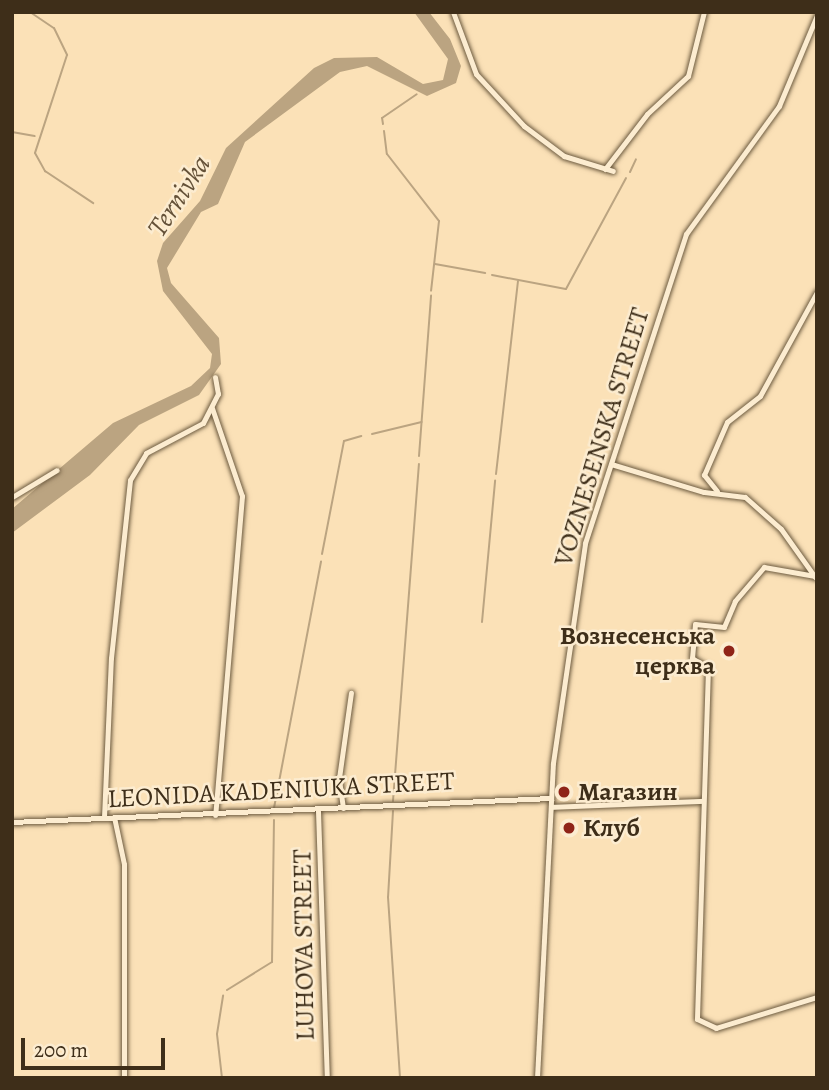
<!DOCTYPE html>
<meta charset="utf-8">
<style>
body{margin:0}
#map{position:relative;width:829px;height:1090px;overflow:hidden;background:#fbe1b7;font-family:Alegreya,serif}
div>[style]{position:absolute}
.water>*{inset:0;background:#bba481}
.stream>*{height:2px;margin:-1px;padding:0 1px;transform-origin:1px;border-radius:1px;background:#bba481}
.roads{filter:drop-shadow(0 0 2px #6d5b40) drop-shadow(0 0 2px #6d5b40)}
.street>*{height:5px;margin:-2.5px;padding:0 2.5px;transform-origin:2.5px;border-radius:2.5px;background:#fcecd0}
.dots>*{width:19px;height:19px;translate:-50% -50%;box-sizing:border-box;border:4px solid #fcecd0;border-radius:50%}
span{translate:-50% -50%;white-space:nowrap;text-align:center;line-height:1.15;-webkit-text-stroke:5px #fcecd0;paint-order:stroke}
.street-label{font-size:26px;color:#3e2e19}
.poi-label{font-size:26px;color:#3e2e19;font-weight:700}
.right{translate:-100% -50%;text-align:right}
.left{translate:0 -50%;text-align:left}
.water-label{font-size:28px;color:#645138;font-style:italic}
.frame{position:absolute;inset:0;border:14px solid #3e2e19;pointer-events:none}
.scale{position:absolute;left:21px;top:1038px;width:144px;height:32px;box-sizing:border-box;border:4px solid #3e2e19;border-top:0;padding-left:9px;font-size:21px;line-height:24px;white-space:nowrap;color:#3e2e19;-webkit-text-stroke:5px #fcecd0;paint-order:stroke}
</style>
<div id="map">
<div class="water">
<i style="clip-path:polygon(414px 12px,429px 12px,450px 39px,461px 66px,456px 83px,427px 96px,367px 66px,340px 72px,245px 142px,218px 204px,201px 212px,167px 268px,171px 283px,219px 338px,221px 364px,199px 395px,139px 425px,90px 475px,12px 533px,12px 509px,113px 423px,191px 386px,210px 368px,212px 354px,163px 291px,157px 261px,163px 243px,200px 201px,226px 148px,314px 68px,334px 58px,377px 57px,423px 84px,443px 80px,448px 59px)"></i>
</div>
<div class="stream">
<i style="left:30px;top:12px;width:29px;rotate:34deg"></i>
<i style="left:54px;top:28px;width:30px;rotate:64deg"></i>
<i style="left:67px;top:55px;width:103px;rotate:108.1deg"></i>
<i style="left:35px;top:153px;width:21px;rotate:61deg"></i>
<i style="left:45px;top:171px;width:58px;rotate:33.7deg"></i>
<i style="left:383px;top:124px;width:6px;rotate:-99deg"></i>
<i style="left:382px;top:118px;width:42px;rotate:-34.4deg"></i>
<i style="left:384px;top:131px;width:23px;rotate:83deg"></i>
<i style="left:387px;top:154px;width:85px;rotate:52.2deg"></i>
<i style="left:439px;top:221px;width:70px;rotate:96.5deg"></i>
<i style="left:12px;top:132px;width:23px;rotate:10deg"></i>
<i style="left:630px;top:172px;width:14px;rotate:-65deg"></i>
<i style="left:435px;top:264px;width:51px;rotate:10.2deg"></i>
<i style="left:492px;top:275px;width:75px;rotate:10.7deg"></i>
<i style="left:566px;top:289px;width:126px;rotate:-61.6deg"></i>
<i style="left:372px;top:434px;width:51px;rotate:-13.5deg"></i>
<i style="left:419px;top:456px;width:161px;rotate:-85.7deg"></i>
<i style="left:496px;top:474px;width:194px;rotate:-83.5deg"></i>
<i style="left:322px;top:554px;width:115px;rotate:-79deg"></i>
<i style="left:344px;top:441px;width:18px;rotate:-16deg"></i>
<i style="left:482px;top:622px;width:142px;rotate:-84.7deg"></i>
<i style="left:393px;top:801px;width:338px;rotate:-85.6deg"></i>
<i style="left:274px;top:808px;width:251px;rotate:-79.2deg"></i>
<i style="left:393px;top:811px;width:86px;rotate:93.3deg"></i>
<i style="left:388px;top:897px;width:181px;rotate:86.2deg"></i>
<i style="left:227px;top:990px;width:53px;rotate:-31.9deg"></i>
<i style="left:272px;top:962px;width:142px;rotate:-89.2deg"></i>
<i style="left:222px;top:1078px;width:44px;rotate:-96.5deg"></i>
<i style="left:217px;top:1034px;width:39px;rotate:-81deg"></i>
</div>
<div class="roads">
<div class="street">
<i style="left:453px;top:12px;width:66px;rotate:69.6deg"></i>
<i style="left:476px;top:74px;width:71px;rotate:47.3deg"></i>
<i style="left:524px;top:126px;width:50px;rotate:36.9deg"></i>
<i style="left:564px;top:156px;width:51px;rotate:17deg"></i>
<i style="left:605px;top:169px;width:69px;rotate:-52.6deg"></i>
<i style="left:647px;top:114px;width:56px;rotate:-42.8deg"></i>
<i style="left:688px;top:76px;width:66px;rotate:-76deg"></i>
<i style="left:212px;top:408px;width:93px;rotate:71.2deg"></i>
<i style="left:242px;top:496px;width:320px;rotate:94.8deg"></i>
<i style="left:611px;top:464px;width:97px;rotate:16.8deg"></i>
<i style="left:704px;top:492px;width:41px;rotate:7deg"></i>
<i style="left:745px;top:497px;width:48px;rotate:41.6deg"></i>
<i style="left:781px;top:529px;width:59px;rotate:54.7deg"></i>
<i style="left:717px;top:491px;width:21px;rotate:-129deg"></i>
<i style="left:704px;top:475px;width:58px;rotate:-66.5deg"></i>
<i style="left:727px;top:422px;width:42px;rotate:-38.2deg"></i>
<i style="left:760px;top:396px;width:119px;rotate:-61.3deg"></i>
<i style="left:12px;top:497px;width:52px;rotate:-31deg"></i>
<i style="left:815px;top:576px;width:52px;rotate:-170deg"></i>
<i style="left:764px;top:567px;width:45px;rotate:130.5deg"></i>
<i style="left:735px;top:601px;width:28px;rotate:113deg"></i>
<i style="left:724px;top:627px;width:29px;rotate:-174deg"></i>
<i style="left:695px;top:624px;width:34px;rotate:95deg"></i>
<i style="left:692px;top:658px;width:19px;rotate:32deg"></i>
<i style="left:708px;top:668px;width:351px;rotate:91.8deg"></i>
<i style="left:697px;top:1019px;width:21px;rotate:25deg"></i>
<i style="left:716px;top:1028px;width:106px;rotate:-17.1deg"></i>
<i style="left:551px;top:807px;width:152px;rotate:-2.3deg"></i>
<i style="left:343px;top:808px;width:30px;rotate:-98deg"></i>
<i style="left:339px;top:778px;width:86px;rotate:-82deg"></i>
<i style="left:318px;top:811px;width:267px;rotate:88.1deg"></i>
<i style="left:104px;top:817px;width:159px;rotate:-87.5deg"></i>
<i style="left:111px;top:658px;width:179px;rotate:-83.9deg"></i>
<i style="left:130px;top:480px;width:31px;rotate:-59deg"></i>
<i style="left:146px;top:453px;width:64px;rotate:-27.8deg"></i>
<i style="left:203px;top:423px;width:33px;rotate:-63deg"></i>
<i style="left:218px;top:394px;width:17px;rotate:-100deg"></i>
<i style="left:114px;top:817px;width:48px;rotate:78deg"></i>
<i style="left:124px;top:864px;width:214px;rotate:90deg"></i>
<i style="left:12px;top:822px;width:540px;rotate:-2.55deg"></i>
<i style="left:537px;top:1078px;width:315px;rotate:-87.1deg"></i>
<i style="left:553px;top:763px;width:222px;rotate:-81.7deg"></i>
<i style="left:585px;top:543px;width:325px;rotate:-71.9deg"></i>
<i style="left:686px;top:234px;width:158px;rotate:-54deg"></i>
<i style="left:779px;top:106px;width:99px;rotate:-67.3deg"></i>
</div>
</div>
<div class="dots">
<i style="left:729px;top:651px;background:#8f2418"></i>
<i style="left:564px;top:792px;background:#8f2418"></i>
<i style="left:569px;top:828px;background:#8f2418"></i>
</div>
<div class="street-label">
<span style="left:602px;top:437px;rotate:-73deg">VOZNESENSKA STREET</span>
<span style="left:281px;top:790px;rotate:-3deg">LEONIDA KADENIUKA STREET</span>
<span style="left:304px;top:945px;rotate:-91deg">LUHOVA STREET</span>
</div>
<div class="poi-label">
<span class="right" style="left:715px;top:651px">Вознесенська<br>церква</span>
<span class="left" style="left:578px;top:792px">Магазин</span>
<span class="left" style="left:583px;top:828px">Клуб</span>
</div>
<div class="water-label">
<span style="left:179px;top:196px;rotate:-57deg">Ternivka</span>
</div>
<div class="frame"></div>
<div class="scale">200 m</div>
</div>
